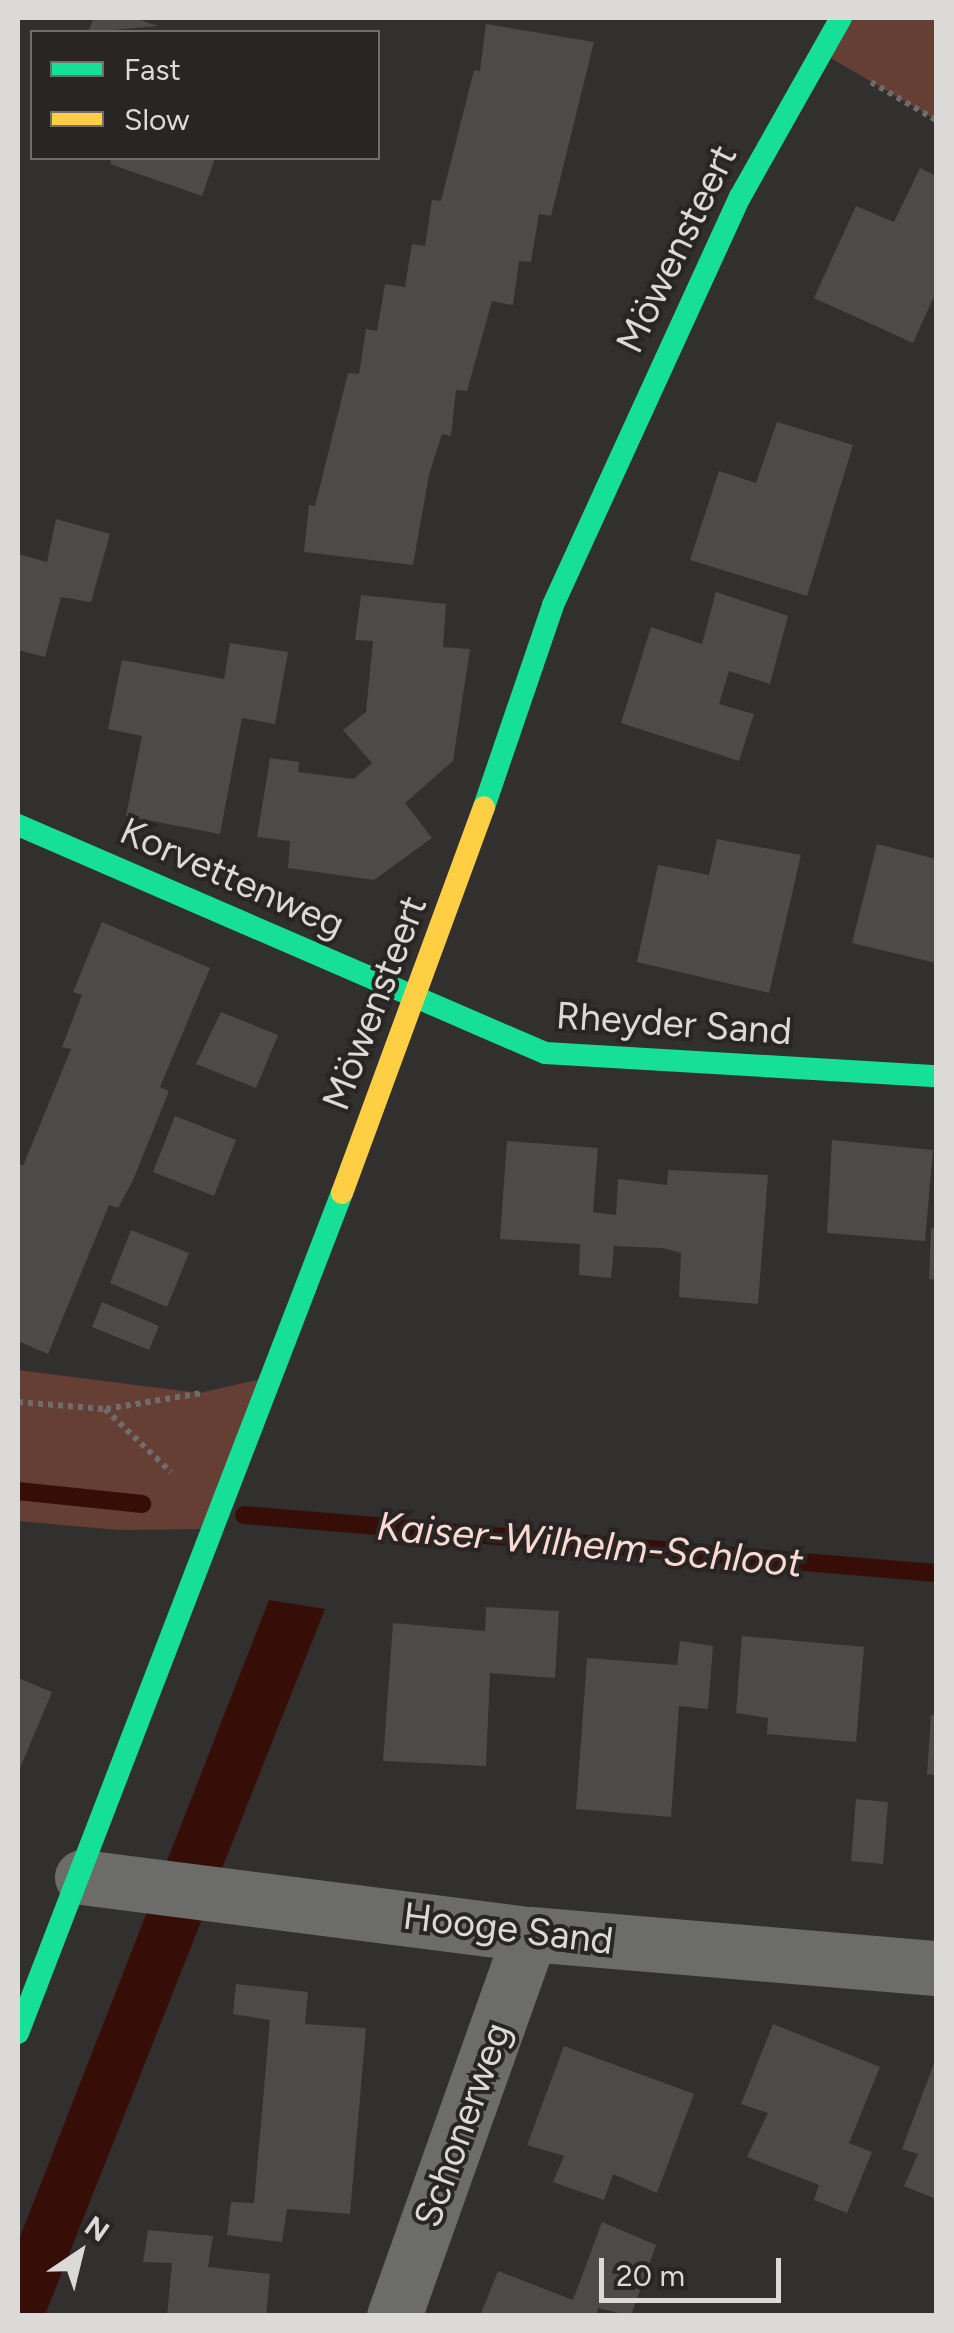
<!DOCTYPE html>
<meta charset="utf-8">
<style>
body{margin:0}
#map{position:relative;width:954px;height:2333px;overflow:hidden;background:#31302f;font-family:Figtree,sans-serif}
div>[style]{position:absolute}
.green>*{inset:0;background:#653e34}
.water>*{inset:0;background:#360e07}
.stream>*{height:18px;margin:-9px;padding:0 9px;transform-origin:9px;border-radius:9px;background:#360e07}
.building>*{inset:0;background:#4c4b4a}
.path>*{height:6px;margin-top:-3px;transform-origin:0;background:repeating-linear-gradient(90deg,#6e6d6c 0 5px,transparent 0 10px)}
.street>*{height:55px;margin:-27.5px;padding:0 27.5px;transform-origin:27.5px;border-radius:27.5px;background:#6c6c6b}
.fast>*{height:22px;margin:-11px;padding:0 11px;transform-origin:11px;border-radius:11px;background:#16e098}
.slow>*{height:22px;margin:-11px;padding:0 11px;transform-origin:11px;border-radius:11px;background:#ffcf43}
span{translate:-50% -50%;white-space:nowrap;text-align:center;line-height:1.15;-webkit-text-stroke:8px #282524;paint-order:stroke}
.street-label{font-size:38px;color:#dcdad9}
.water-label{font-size:40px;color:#fddad1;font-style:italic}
.frame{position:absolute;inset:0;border:20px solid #dcdad9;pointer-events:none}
.legend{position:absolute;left:30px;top:30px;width:350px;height:130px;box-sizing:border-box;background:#282524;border:2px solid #706d6c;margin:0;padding:12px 18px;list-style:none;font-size:30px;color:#dcdad9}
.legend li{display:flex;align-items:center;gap:20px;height:50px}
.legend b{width:50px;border:2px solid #706d6c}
.north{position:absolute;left:30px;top:2203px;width:100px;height:100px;-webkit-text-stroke:8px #282524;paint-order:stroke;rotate:35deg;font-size:28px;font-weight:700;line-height:40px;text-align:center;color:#dcdad9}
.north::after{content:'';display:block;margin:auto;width:35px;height:45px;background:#dcdad9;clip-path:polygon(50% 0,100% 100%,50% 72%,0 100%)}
.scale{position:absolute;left:599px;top:2258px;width:182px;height:45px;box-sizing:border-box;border:5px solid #dcdad9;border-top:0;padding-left:12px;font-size:30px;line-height:35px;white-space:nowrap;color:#dcdad9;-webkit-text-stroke:8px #282524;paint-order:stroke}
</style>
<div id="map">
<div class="green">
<i style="clip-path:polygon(841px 18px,936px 18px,936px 120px,819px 51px)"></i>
<i style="clip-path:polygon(18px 1370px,199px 1393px,271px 1377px,213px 1529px,118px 1530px,18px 1521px)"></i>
</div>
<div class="water">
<i style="clip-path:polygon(269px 1600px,325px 1609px,45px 2315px,18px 2315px,18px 2242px)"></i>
</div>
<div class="stream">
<i style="left:18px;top:1491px;width:125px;rotate:6deg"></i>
<i style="left:244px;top:1515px;width:694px;rotate:4.79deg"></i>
</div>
<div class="building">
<i style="clip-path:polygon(94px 18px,134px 18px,158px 26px,88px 32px)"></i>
<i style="clip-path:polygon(486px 24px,594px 42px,551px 216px,539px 214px,531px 262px,519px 261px,513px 305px,492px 301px,467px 391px,456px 390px,451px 436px,442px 434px,429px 475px,413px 565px,304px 552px,309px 505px,315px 506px,348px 373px,359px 374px,366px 329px,377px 331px,385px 284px,405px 287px,412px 244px,425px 246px,432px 200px,441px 201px,474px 70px,480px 71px)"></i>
<i style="clip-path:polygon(112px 158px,215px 158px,202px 196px,110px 164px)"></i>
<i style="clip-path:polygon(920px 168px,936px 176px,936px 292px,913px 343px,814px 298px,856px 206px,894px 222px)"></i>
<i style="clip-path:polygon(777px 422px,853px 445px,807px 596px,690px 560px,719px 471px,756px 483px)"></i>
<i style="clip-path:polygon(56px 519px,110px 534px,91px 602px,61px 597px,45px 657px,18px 650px,18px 554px,47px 562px)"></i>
<i style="clip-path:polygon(716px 592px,788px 616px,770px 684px,729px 671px,719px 704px,754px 714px,739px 761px,621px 723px,651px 627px,702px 644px)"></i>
<i style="clip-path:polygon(361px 595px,446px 604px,443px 647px,470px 649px,453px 761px,405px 803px,432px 838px,374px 880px,288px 868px,290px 841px,257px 837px,270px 758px,299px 762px,298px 772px,354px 779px,372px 763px,343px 730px,366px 712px,373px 641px,355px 640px)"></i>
<i style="clip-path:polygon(230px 643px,288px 652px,275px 724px,242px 718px,220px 834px,126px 816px,142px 736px,108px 729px,122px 660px,224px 679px)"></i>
<i style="clip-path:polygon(717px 839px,801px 855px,769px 993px,637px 962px,658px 865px,709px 875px)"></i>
<i style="clip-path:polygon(877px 844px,936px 859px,936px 963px,852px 943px)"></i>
<i style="clip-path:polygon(102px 922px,210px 968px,160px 1087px,169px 1091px,133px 1180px,118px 1208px,109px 1205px,48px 1354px,18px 1341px,18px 1162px,23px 1166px,71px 1049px,62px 1047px,82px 995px,73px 992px)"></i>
<i style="clip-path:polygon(221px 1012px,278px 1035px,256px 1088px,196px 1064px)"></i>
<i style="clip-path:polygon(175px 1116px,236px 1140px,214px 1196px,153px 1172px)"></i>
<i style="clip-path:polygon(832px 1140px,933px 1150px,925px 1241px,827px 1233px)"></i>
<i style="clip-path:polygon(507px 1141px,598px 1148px,593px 1212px,616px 1215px,618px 1179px,667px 1185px,668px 1170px,768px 1175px,758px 1304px,679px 1297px,681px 1253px,663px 1248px,614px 1246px,611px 1278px,579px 1275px,580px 1244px,500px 1239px)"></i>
<i style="clip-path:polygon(931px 1228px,936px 1229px,936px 1280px,929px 1279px)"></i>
<i style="clip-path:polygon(131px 1230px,189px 1253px,167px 1307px,110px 1283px)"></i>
<i style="clip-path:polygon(102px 1302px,159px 1326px,149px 1350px,92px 1327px)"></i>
<i style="clip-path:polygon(486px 1607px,559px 1611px,555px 1678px,490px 1673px,486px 1766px,383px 1761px,393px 1623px,485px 1631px)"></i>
<i style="clip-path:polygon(742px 1636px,864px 1647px,856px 1742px,767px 1734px,768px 1718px,736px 1713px)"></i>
<i style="clip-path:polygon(680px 1641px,713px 1646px,708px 1709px,679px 1706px,671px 1817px,576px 1809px,587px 1658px,677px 1665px)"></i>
<i style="clip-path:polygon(18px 1678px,52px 1692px,18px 1773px)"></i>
<i style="clip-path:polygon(931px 1715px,936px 1715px,936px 1775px,927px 1774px)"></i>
<i style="clip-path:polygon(856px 1799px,888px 1802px,883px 1864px,851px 1861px)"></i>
<i style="clip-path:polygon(236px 1984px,308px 1992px,305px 2024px,366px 2028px,350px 2214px,287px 2209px,282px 2242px,227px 2235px,231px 2202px,254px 2203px,270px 2020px,233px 2014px)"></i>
<i style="clip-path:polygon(773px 2024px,880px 2067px,849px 2143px,872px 2152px,847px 2213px,814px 2200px,819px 2185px,747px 2157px,768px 2113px,741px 2104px)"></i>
<i style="clip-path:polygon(564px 2046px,694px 2094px,657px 2193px,613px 2174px,604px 2200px,553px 2182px,564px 2156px,527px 2145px)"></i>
<i style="clip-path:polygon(936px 2058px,936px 2199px,904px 2186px,918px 2154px,902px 2149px)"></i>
<i style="clip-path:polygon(602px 2222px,656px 2245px,631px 2316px,598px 2308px,596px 2316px,480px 2316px,498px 2271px,573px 2300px)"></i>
<i style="clip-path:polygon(148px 2230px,213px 2236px,208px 2267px,270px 2274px,266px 2316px,167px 2316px,172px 2263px,143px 2262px)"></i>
</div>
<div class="path">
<i style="left:871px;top:82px;width:75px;rotate:30.3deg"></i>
<i style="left:18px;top:1402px;width:87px;rotate:4.6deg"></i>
<i style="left:105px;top:1409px;width:91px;rotate:43.7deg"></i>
<i style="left:106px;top:1409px;width:97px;rotate:-9.5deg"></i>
</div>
<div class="street">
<i style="left:82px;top:1877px;width:452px;rotate:7.3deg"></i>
<i style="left:530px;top:1934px;width:407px;rotate:4.8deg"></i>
<i style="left:394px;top:2316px;width:405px;rotate:-70.4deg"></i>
</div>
<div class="fast">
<i style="left:484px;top:807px;width:213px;rotate:-71.1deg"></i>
<i style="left:553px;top:605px;width:449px;rotate:-65.4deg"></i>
<i style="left:740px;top:197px;width:206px;rotate:-60.6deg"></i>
<i style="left:18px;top:825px;width:574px;rotate:23.4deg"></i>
<i style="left:545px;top:1053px;width:392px;rotate:3.4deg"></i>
<i style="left:18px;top:2033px;width:900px;rotate:-68.91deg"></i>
</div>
<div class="slow">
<i style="left:342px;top:1193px;width:411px;rotate:-69.8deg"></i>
</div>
<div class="street-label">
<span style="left:677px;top:249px;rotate:-64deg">Möwensteert</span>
<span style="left:232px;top:878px;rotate:24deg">Korvettenweg</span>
<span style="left:375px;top:1003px;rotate:-69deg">Möwensteert</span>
<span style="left:674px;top:1024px;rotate:4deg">Rheyder Sand</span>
<span style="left:508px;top:1929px;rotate:7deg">Hooge Sand</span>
<span style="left:463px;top:2125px;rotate:-70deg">Schonerweg</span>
</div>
<div class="water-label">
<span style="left:590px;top:1544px;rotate:5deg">Kaiser-Wilhelm-Schloot</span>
</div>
<div class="frame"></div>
<ul class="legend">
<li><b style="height:12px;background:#16e098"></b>Fast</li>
<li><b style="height:12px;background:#ffcf43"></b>Slow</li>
</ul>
<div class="north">N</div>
<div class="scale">20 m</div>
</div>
